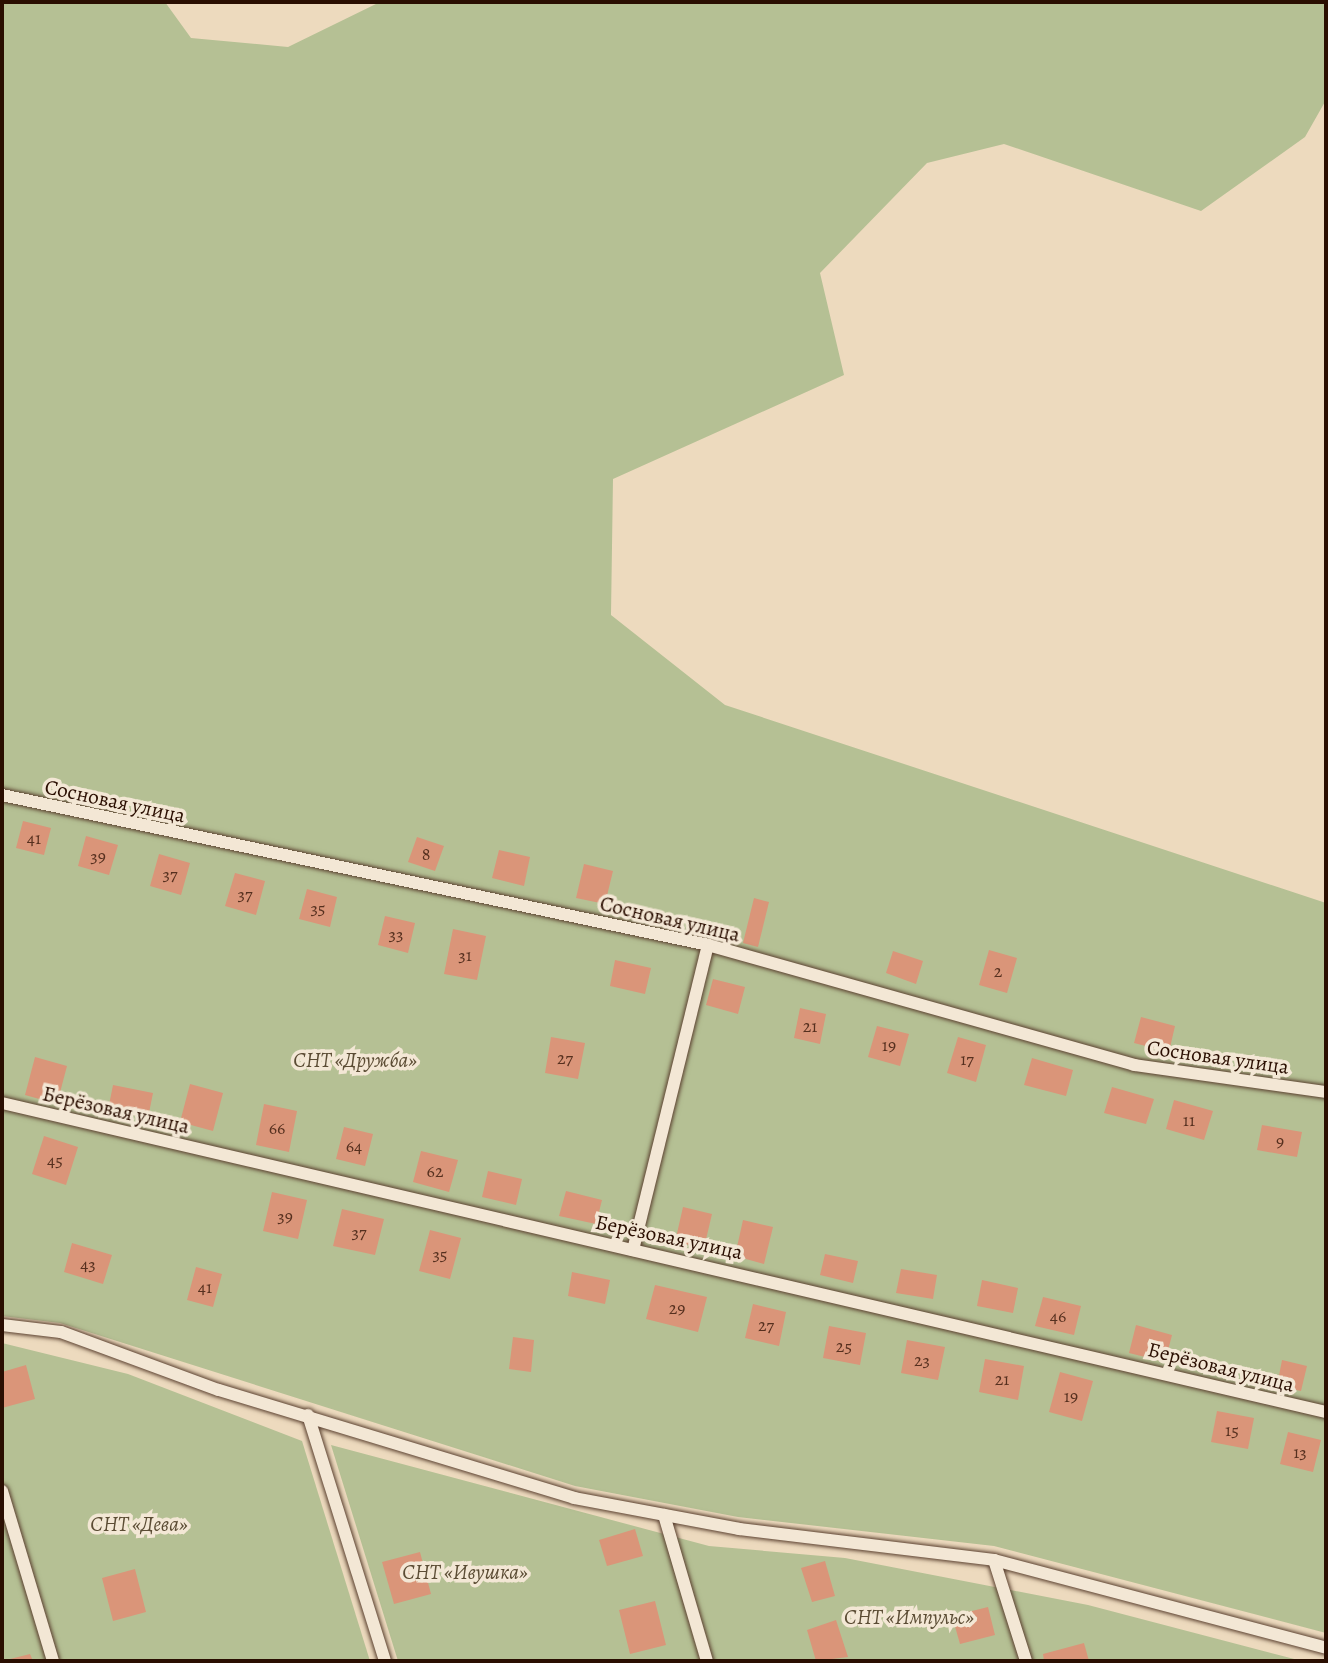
<!DOCTYPE html>
<meta charset="utf-8">
<style>
body{margin:0}
#map{position:relative;width:1328px;height:1663px;overflow:hidden;background:#eddabe;font-family:Alegreya,serif}
div>[style]{position:absolute}
.green>*{inset:0;background:#b5c094}
.building>*{inset:0;background:#da9579}
.roads{filter:drop-shadow(0 0 2px #5b4130) drop-shadow(0 0 2px #5b4130)}
.lane>*{height:12px;margin:-6px;padding:0 6px;transform-origin:6px;border-radius:6px;background:#f3e7d5}
span{translate:-50% -50%;white-space:nowrap;text-align:center;line-height:1.15;-webkit-text-stroke:7px #f3e7d5;paint-order:stroke}
.number-label{font-size:18px;color:#56301f}
.number-label span{-webkit-text-stroke-width:0}
.street-label{font-size:21px;color:#2a0e01}
.park-label{font-size:21px;color:#5b4c34;font-style:italic}
.frame{position:absolute;inset:0;border:4px solid #2a0e01;pointer-events:none}
</style>
<div id="map">
<div class="green">
<i style="clip-path:polygon(2px 2px,165px 2px,191px 38px,288px 47px,380px 2px,1326px 2px,1326px 100px,1305px 137px,1201px 211px,1004px 144px,927px 163px,820px 273px,844px 375px,613px 479px,611px 615px,725px 705px,1326px 903px,1326px 1633px,994px 1546px,738px 1517px,575px 1486px,60px 1323px,2px 1316px)"></i>
<i style="clip-path:polygon(2px 1343px,128px 1374px,302px 1441px,370px 1661px,2px 1661px)"></i>
<i style="clip-path:polygon(331px 1445px,709px 1546px,845px 1558px,1088px 1605px,1302px 1661px,398px 1661px)"></i>
</div>
<div class="building">
<i style="clip-path:polygon(23px 821px,51px 828px,44px 855px,16px 848px)"></i>
<i style="clip-path:polygon(86px 836px,118px 845px,109px 875px,78px 866px)"></i>
<i style="clip-path:polygon(417px 837px,444px 846px,435px 871px,408px 862px)"></i>
<i style="clip-path:polygon(499px 850px,530px 857px,524px 886px,492px 878px)"></i>
<i style="clip-path:polygon(159px 854px,190px 863px,181px 895px,150px 886px)"></i>
<i style="clip-path:polygon(584px 864px,613px 871px,605px 904px,576px 898px)"></i>
<i style="clip-path:polygon(235px 873px,265px 881px,256px 915px,225px 906px)"></i>
<i style="clip-path:polygon(307px 889px,337px 897px,330px 927px,299px 919px)"></i>
<i style="clip-path:polygon(754px 898px,769px 902px,758px 947px,743px 943px)"></i>
<i style="clip-path:polygon(385px 916px,415px 923px,408px 953px,378px 945px)"></i>
<i style="clip-path:polygon(453px 929px,486px 936px,477px 980px,444px 974px)"></i>
<i style="clip-path:polygon(989px 950px,1017px 958px,1007px 993px,979px 985px)"></i>
<i style="clip-path:polygon(893px 951px,923px 961px,916px 984px,886px 973px)"></i>
<i style="clip-path:polygon(615px 960px,651px 968px,645px 994px,610px 986px)"></i>
<i style="clip-path:polygon(713px 979px,745px 987px,738px 1014px,706px 1005px)"></i>
<i style="clip-path:polygon(800px 1008px,826px 1014px,820px 1044px,794px 1038px)"></i>
<i style="clip-path:polygon(1141px 1017px,1175px 1026px,1169px 1052px,1134px 1043px)"></i>
<i style="clip-path:polygon(877px 1026px,909px 1034px,900px 1066px,868px 1057px)"></i>
<i style="clip-path:polygon(551px 1037px,585px 1043px,578px 1079px,545px 1073px)"></i>
<i style="clip-path:polygon(958px 1037px,986px 1045px,976px 1082px,947px 1073px)"></i>
<i style="clip-path:polygon(35px 1057px,67px 1066px,57px 1104px,25px 1095px)"></i>
<i style="clip-path:polygon(1032px 1058px,1073px 1070px,1066px 1096px,1024px 1085px)"></i>
<i style="clip-path:polygon(190px 1084px,223px 1093px,213px 1131px,180px 1122px)"></i>
<i style="clip-path:polygon(113px 1085px,153px 1093px,148px 1118px,108px 1110px)"></i>
<i style="clip-path:polygon(1112px 1087px,1154px 1099px,1146px 1124px,1104px 1113px)"></i>
<i style="clip-path:polygon(1174px 1100px,1213px 1111px,1204px 1140px,1166px 1129px)"></i>
<i style="clip-path:polygon(264px 1104px,297px 1111px,289px 1152px,256px 1145px)"></i>
<i style="clip-path:polygon(1262px 1125px,1302px 1132px,1297px 1157px,1257px 1150px)"></i>
<i style="clip-path:polygon(344px 1127px,373px 1134px,365px 1166px,336px 1159px)"></i>
<i style="clip-path:polygon(44px 1136px,78px 1147px,66px 1185px,32px 1174px)"></i>
<i style="clip-path:polygon(421px 1151px,458px 1160px,449px 1192px,413px 1182px)"></i>
<i style="clip-path:polygon(488px 1171px,522px 1179px,516px 1205px,482px 1197px)"></i>
<i style="clip-path:polygon(566px 1191px,602px 1200px,596px 1224px,559px 1216px)"></i>
<i style="clip-path:polygon(272px 1192px,307px 1200px,298px 1239px,263px 1231px)"></i>
<i style="clip-path:polygon(683px 1207px,712px 1214px,704px 1248px,675px 1242px)"></i>
<i style="clip-path:polygon(342px 1209px,384px 1219px,375px 1255px,333px 1246px)"></i>
<i style="clip-path:polygon(743px 1220px,773px 1227px,764px 1264px,735px 1256px)"></i>
<i style="clip-path:polygon(430px 1230px,461px 1238px,450px 1279px,419px 1271px)"></i>
<i style="clip-path:polygon(72px 1243px,112px 1255px,103px 1284px,64px 1272px)"></i>
<i style="clip-path:polygon(825px 1254px,858px 1261px,853px 1283px,820px 1275px)"></i>
<i style="clip-path:polygon(196px 1267px,222px 1274px,213px 1307px,187px 1300px)"></i>
<i style="clip-path:polygon(901px 1269px,937px 1275px,933px 1299px,896px 1293px)"></i>
<i style="clip-path:polygon(572px 1272px,610px 1280px,605px 1304px,568px 1296px)"></i>
<i style="clip-path:polygon(982px 1280px,1018px 1288px,1013px 1313px,977px 1306px)"></i>
<i style="clip-path:polygon(655px 1285px,707px 1297px,698px 1332px,646px 1319px)"></i>
<i style="clip-path:polygon(1043px 1297px,1081px 1306px,1074px 1335px,1035px 1326px)"></i>
<i style="clip-path:polygon(753px 1304px,786px 1312px,779px 1346px,745px 1338px)"></i>
<i style="clip-path:polygon(1136px 1325px,1172px 1335px,1165px 1362px,1129px 1353px)"></i>
<i style="clip-path:polygon(829px 1326px,866px 1333px,860px 1365px,823px 1358px)"></i>
<i style="clip-path:polygon(513px 1337px,534px 1340px,531px 1372px,509px 1369px)"></i>
<i style="clip-path:polygon(907px 1340px,945px 1347px,938px 1380px,901px 1373px)"></i>
<i style="clip-path:polygon(985px 1359px,1024px 1366px,1018px 1400px,979px 1392px)"></i>
<i style="clip-path:polygon(1282px 1360px,1307px 1366px,1301px 1391px,1277px 1386px)"></i>
<i style="clip-path:polygon(26px 1365px,35px 1399px,2px 1408px,2px 1372px)"></i>
<i style="clip-path:polygon(1060px 1372px,1093px 1381px,1082px 1421px,1049px 1412px)"></i>
<i style="clip-path:polygon(1217px 1411px,1254px 1418px,1248px 1449px,1211px 1442px)"></i>
<i style="clip-path:polygon(1288px 1432px,1321px 1440px,1313px 1472px,1280px 1464px)"></i>
<i style="clip-path:polygon(635px 1529px,643px 1556px,607px 1566px,599px 1540px)"></i>
<i style="clip-path:polygon(420px 1552px,431px 1594px,394px 1604px,382px 1562px)"></i>
<i style="clip-path:polygon(825px 1561px,835px 1596px,812px 1602px,801px 1568px)"></i>
<i style="clip-path:polygon(135px 1569px,146px 1612px,113px 1621px,102px 1578px)"></i>
<i style="clip-path:polygon(655px 1601px,666px 1645px,630px 1654px,619px 1610px)"></i>
<i style="clip-path:polygon(988px 1607px,995px 1635px,960px 1644px,952px 1616px)"></i>
<i style="clip-path:polygon(836px 1620px,848px 1657px,816px 1661px,807px 1630px)"></i>
<i style="clip-path:polygon(1084px 1643px,1089px 1661px,1044px 1661px,1043px 1654px)"></i>
<i style="clip-path:polygon(30px 1654px,33px 1661px,6px 1661px,6px 1660px)"></i>
</div>
<div class="roads">
<div class="lane">
<i style="left:2px;top:795px;width:722px;rotate:11.99deg"></i>
<i style="left:708px;top:945px;width:443px;rotate:15.7deg"></i>
<i style="left:1134px;top:1065px;width:194px;rotate:8deg"></i>
<i style="left:2px;top:1103px;width:1360px;rotate:13.14deg"></i>
<i style="left:633px;top:1250px;width:314px;rotate:-76.2deg"></i>
<i style="left:2px;top:1325px;width:59px;rotate:6.8deg"></i>
<i style="left:61px;top:1332px;width:168px;rotate:20.2deg"></i>
<i style="left:219px;top:1390px;width:371px;rotate:16.9deg"></i>
<i style="left:574px;top:1498px;width:168px;rotate:10.6deg"></i>
<i style="left:739px;top:1529px;width:257px;rotate:6.9deg"></i>
<i style="left:994px;top:1560px;width:343px;rotate:14.8deg"></i>
<i style="left:308px;top:1415px;width:258px;rotate:72.6deg"></i>
<i style="left:2px;top:1491px;width:177px;rotate:73.3deg"></i>
<i style="left:664px;top:1515px;width:152px;rotate:73.6deg"></i>
<i style="left:994px;top:1560px;width:106px;rotate:72.4deg"></i>
</div>
</div>
<div class="number-label">
<span style="left:34px;top:838px">41</span>
<span style="left:426px;top:854px">8</span>
<span style="left:98px;top:856px">39</span>
<span style="left:170px;top:874px">37</span>
<span style="left:245px;top:894px">37</span>
<span style="left:318px;top:908px">35</span>
<span style="left:396px;top:934px">33</span>
<span style="left:465px;top:955px">31</span>
<span style="left:998px;top:971px">2</span>
<span style="left:810px;top:1026px">21</span>
<span style="left:889px;top:1045px">19</span>
<span style="left:565px;top:1058px">27</span>
<span style="left:967px;top:1059px">17</span>
<span style="left:1189px;top:1120px">11</span>
<span style="left:277px;top:1128px">66</span>
<span style="left:1280px;top:1141px">9</span>
<span style="left:354px;top:1146px">64</span>
<span style="left:55px;top:1160px">45</span>
<span style="left:435px;top:1171px">62</span>
<span style="left:285px;top:1216px">39</span>
<span style="left:359px;top:1232px">37</span>
<span style="left:440px;top:1254px">35</span>
<span style="left:88px;top:1264px">43</span>
<span style="left:205px;top:1287px">41</span>
<span style="left:677px;top:1308px">29</span>
<span style="left:1058px;top:1316px">46</span>
<span style="left:766px;top:1325px">27</span>
<span style="left:844px;top:1346px">25</span>
<span style="left:922px;top:1360px">23</span>
<span style="left:1002px;top:1379px">21</span>
<span style="left:1071px;top:1396px">19</span>
<span style="left:1232px;top:1430px">15</span>
<span style="left:1300px;top:1452px">13</span>
</div>
<div class="street-label">
<span style="left:115px;top:801px;rotate:12deg">Сосновая улица</span>
<span style="left:670px;top:919px;rotate:13deg">Сосновая улица</span>
<span style="left:1218px;top:1057px;rotate:8deg">Сосновая улица</span>
<span style="left:116px;top:1110px;rotate:13deg">Берёзовая улица</span>
<span style="left:669px;top:1237px;rotate:12deg">Берёзовая улица</span>
<span style="left:1221px;top:1367px;rotate:14deg">Берёзовая улица</span>
</div>
<div class="park-label">
<span style="left:355px;top:1060px">СНТ «Дружба»</span>
<span style="left:139px;top:1524px">СНТ «Дева»</span>
<span style="left:465px;top:1572px">СНТ «Ивушка»</span>
<span style="left:909px;top:1617px">СНТ «Импульс»</span>
</div>
<div class="frame"></div>
</div>
